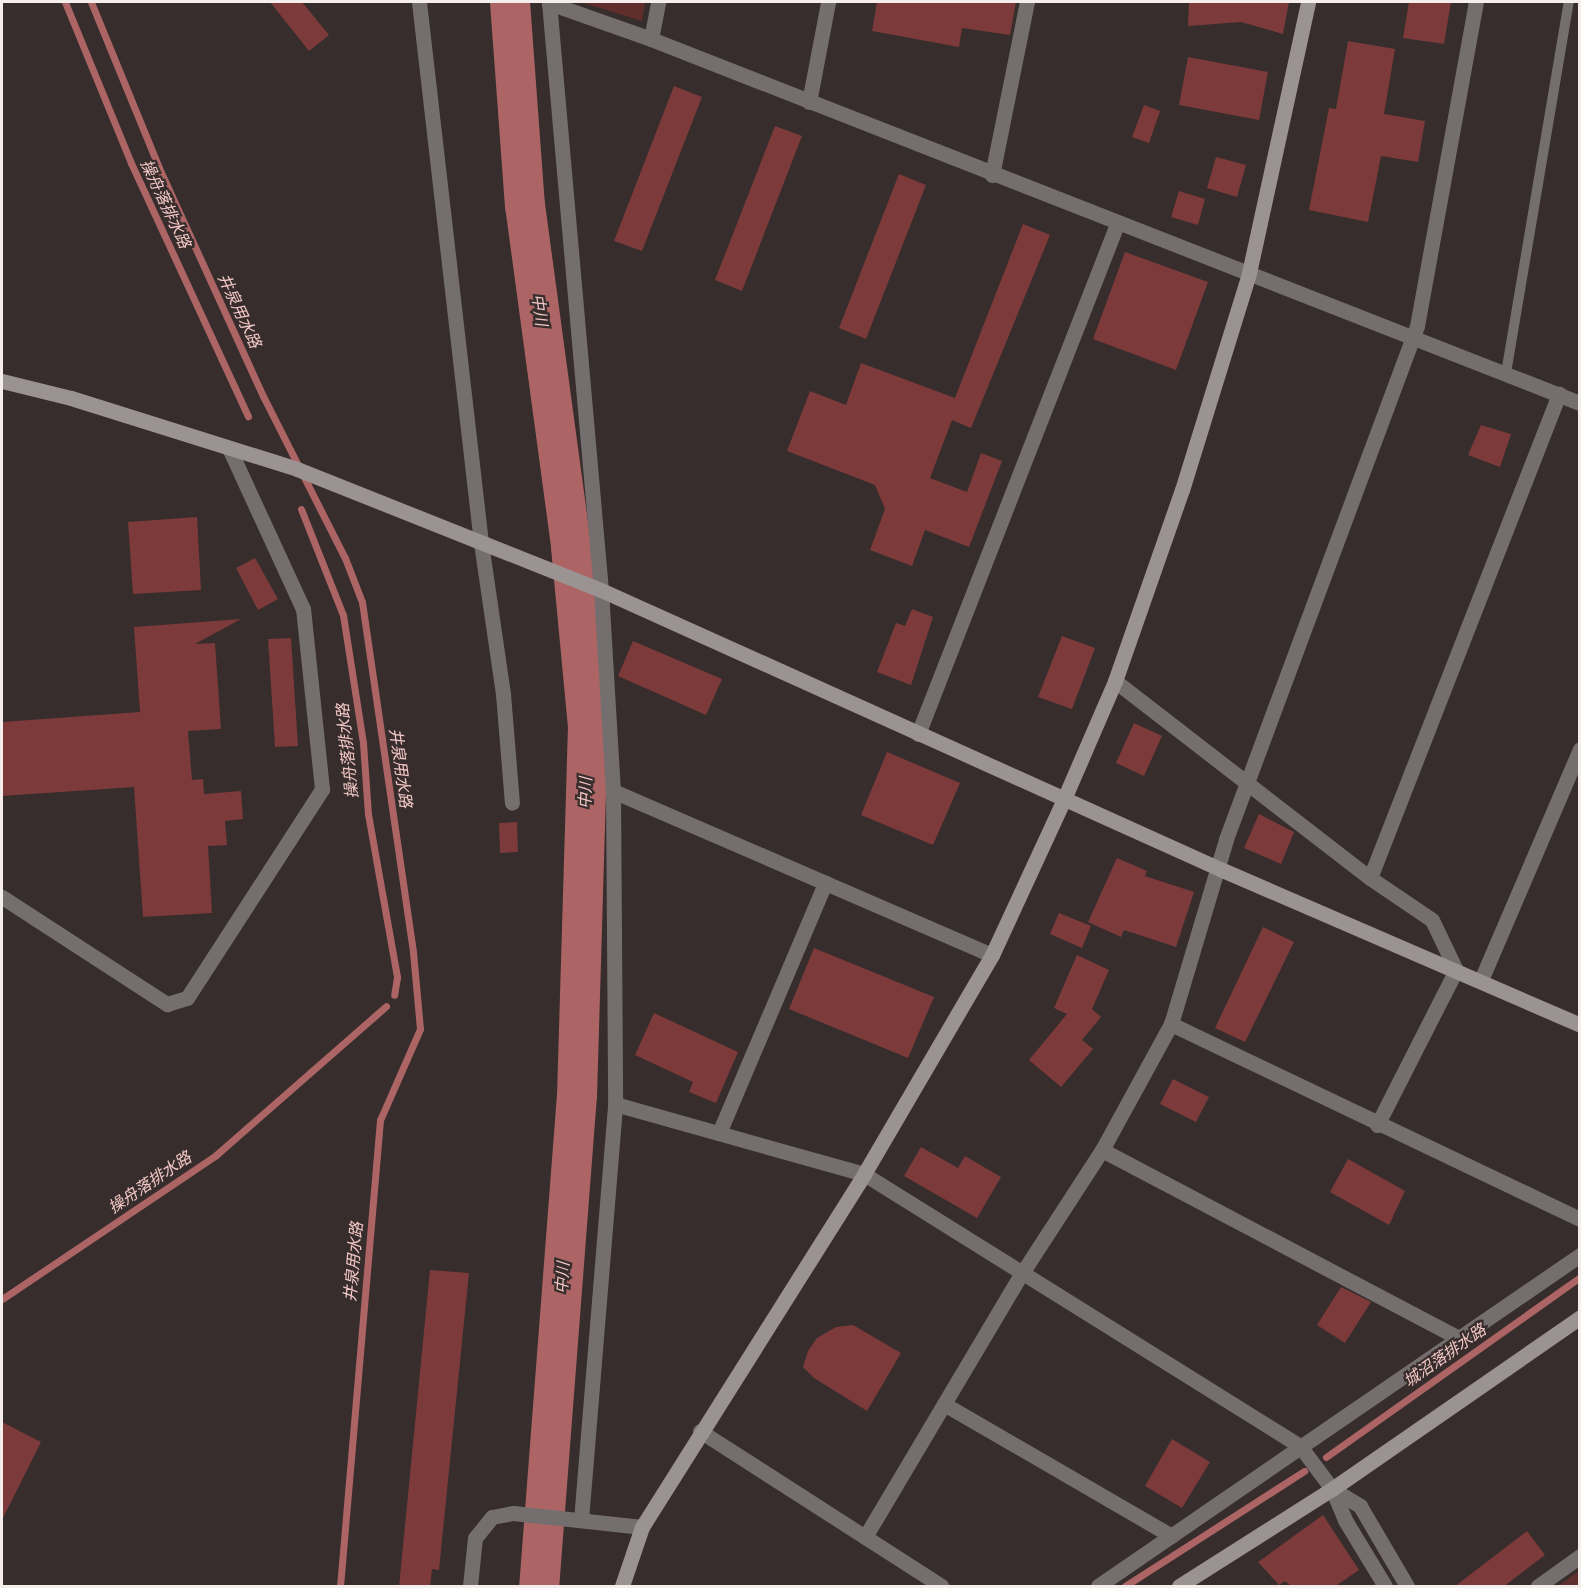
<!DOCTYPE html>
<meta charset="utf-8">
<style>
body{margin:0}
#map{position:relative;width:1581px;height:1588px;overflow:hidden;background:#372d2c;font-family:"Public Sans","Noto Sans JP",sans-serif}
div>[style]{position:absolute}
.green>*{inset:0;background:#612e2e}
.stream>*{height:7px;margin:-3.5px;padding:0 3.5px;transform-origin:3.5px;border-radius:3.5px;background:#ac6564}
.river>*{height:40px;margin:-20px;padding:0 20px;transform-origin:20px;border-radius:20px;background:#ac6564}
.building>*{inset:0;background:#7c3a3a}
.lane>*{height:10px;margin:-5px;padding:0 5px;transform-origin:5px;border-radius:5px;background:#746f6e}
.street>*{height:15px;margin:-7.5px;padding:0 7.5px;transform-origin:7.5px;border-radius:7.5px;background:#746f6e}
.secondary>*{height:15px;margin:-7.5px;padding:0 7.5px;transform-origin:7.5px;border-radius:7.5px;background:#9b9292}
span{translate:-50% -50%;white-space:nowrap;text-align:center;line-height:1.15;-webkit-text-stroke:4.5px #372d2c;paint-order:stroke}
.water-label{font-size:16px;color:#f3c8c6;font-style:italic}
.frame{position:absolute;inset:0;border:3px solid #f5eeed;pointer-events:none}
</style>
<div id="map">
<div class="green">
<i style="clip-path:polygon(581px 2px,645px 2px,642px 21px)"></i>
<i style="clip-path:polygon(1579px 1571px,1579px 1586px,1558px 1586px)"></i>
</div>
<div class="stream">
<i style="left:65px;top:2px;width:174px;rotate:67.7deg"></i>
<i style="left:131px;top:163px;width:279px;rotate:65.2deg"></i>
<i style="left:91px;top:2px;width:179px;rotate:67.7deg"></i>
<i style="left:159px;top:168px;width:251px;rotate:65.5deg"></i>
<i style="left:263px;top:396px;width:182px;rotate:63.2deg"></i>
<i style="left:345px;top:558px;width:47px;rotate:68.9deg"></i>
<i style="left:362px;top:602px;width:354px;rotate:81.7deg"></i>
<i style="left:413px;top:952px;width:77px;rotate:84.8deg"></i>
<i style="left:420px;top:1029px;width:99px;rotate:113.7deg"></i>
<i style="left:380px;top:1120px;width:468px;rotate:94.9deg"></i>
<i style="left:301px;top:509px;width:114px;rotate:68.4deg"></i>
<i style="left:343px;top:615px;width:130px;rotate:81.1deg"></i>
<i style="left:363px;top:743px;width:71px;rotate:86deg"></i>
<i style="left:368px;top:814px;width:166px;rotate:79.9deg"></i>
<i style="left:397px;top:977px;width:18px;rotate:99deg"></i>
<i style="left:2px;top:1299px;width:258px;rotate:-33.9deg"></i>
<i style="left:216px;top:1155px;width:226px;rotate:-41.2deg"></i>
<i style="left:1326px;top:1457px;width:311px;rotate:-35.3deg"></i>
<i style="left:1125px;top:1586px;width:213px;rotate:-32.7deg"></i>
</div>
<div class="river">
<i style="left:510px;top:2px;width:204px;rotate:85.8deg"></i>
<i style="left:525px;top:205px;width:345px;rotate:82.3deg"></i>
<i style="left:571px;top:547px;width:180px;rotate:84.6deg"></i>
<i style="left:588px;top:726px;width:369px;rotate:91.7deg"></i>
<i style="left:577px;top:1095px;width:492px;rotate:94.4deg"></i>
</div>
<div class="building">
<i style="clip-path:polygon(270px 2px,302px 2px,329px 35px,309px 51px)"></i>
<i style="clip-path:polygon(877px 2px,1016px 2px,1010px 35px,962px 28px,959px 47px,872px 31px)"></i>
<i style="clip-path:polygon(1189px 2px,1289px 2px,1283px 34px,1241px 22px,1188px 26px)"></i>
<i style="clip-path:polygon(1409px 2px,1451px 2px,1444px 44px,1403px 38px)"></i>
<i style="clip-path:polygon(1348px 41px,1395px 49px,1384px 114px,1425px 121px,1418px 162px,1381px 156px,1368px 222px,1309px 210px,1329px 108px,1336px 109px)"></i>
<i style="clip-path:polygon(1188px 57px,1268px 72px,1259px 120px,1179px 105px)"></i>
<i style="clip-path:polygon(674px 86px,702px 97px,642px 251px,614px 241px)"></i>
<i style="clip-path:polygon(1144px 105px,1160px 111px,1149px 143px,1132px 137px)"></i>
<i style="clip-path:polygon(775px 126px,802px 136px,742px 291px,715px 280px)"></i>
<i style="clip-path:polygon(1216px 157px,1246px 165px,1237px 197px,1207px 188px)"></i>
<i style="clip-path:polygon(899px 174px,926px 185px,866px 339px,839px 328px)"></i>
<i style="clip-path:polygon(1179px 191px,1205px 199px,1198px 225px,1171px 217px)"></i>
<i style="clip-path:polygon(1023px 224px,1050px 235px,971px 428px,952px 420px,930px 478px,967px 492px,981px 453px,1002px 461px,969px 547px,925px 530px,912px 566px,870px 550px,885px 509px,875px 485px,787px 451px,810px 391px,846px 405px,861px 363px,955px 398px)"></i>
<i style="clip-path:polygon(1125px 252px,1208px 282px,1176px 370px,1093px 339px)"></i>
<i style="clip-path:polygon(1481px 425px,1511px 434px,1500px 467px,1468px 455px)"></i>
<i style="clip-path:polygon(197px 517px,201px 590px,133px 594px,128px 522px)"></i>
<i style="clip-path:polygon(255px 558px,278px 599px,258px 610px,236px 568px)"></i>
<i style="clip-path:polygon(912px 609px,933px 617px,911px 685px,877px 672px,896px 623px,905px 626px)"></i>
<i style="clip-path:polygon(241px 619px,195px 644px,215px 643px,221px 729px,188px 731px,192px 780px,203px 779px,204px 794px,241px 791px,243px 819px,225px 821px,227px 845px,208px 846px,212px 913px,143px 917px,134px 787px,2px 796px,2px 722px,140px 712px,134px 627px)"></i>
<i style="clip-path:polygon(1062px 636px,1095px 648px,1072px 709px,1038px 697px)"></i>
<i style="clip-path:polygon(291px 638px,298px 746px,275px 747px,268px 639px)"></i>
<i style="clip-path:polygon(633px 641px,722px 679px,706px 715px,618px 676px)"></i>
<i style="clip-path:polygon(1134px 723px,1162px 736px,1144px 776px,1116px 763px)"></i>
<i style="clip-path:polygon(887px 752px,960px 783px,933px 845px,861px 815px)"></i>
<i style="clip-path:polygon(1259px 814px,1294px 832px,1281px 864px,1244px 848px)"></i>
<i style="clip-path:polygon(517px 822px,518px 852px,500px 853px,499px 823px)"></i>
<i style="clip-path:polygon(1117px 858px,1147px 871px,1145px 876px,1194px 892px,1176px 947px,1124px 930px,1121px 937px,1088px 922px)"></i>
<i style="clip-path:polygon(1059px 913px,1091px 926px,1082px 948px,1050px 934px)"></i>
<i style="clip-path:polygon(1263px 927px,1294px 942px,1245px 1042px,1215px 1028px)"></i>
<i style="clip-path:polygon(814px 948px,934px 997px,908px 1058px,789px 1009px)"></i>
<i style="clip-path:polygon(1077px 955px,1109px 970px,1092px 1009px,1101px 1017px,1082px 1040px,1093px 1049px,1061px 1087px,1029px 1060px,1067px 1014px,1054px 1008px)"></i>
<i style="clip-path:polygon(654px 1013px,738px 1052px,716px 1103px,689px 1092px,693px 1082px,635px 1055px)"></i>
<i style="clip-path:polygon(1173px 1079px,1209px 1097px,1196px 1122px,1160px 1104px)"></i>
<i style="clip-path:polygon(921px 1147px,958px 1168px,965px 1156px,1001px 1177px,977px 1218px,904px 1176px)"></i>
<i style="clip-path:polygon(1348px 1159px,1405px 1191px,1389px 1225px,1330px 1192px)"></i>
<i style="clip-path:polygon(430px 1270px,469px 1273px,453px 1431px,439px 1570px,432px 1569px,430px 1587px,399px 1587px)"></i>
<i style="clip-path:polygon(1341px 1287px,1371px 1302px,1345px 1343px,1317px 1325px)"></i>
<i style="clip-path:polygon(853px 1325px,901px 1353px,867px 1411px,814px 1378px,803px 1367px,808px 1351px,817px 1338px,836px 1327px)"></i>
<i style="clip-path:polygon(2px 1422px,41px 1442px,2px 1520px)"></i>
<i style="clip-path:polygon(1172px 1439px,1210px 1462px,1182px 1508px,1145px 1486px)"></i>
<i style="clip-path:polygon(1323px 1515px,1359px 1570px,1334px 1587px,1292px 1587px,1285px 1581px,1279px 1585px,1258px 1562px)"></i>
<i style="clip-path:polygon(1527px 1531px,1545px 1555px,1503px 1587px,1454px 1587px)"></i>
</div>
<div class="lane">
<i style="left:1506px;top:373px;width:376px;rotate:-80.4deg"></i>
</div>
<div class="street">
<i style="left:419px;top:2px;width:545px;rotate:83.46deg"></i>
<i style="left:481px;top:543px;width:153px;rotate:81.7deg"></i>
<i style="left:503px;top:694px;width:109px;rotate:85.3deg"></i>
<i style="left:549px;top:2px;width:590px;rotate:84.95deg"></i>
<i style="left:601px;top:590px;width:201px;rotate:86.6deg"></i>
<i style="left:613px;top:791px;width:313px;rotate:89.6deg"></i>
<i style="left:615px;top:1104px;width:259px;rotate:15.7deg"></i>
<i style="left:864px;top:1174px;width:514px;rotate:31.96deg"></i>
<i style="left:1300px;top:1446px;width:54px;rotate:53.3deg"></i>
<i style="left:1332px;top:1489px;width:34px;rotate:67deg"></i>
<i style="left:1345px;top:1520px;width:77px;rotate:58.8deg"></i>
<i style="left:549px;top:3px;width:108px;rotate:19.4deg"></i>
<i style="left:651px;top:39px;width:998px;rotate:21.4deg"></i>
<i style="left:651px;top:39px;width:38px;rotate:-79deg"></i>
<i style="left:809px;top:102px;width:102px;rotate:-79.2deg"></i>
<i style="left:992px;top:175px;width:177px;rotate:-78.6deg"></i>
<i style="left:1115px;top:681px;width:322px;rotate:37.7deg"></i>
<i style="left:1370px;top:878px;width:75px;rotate:34.1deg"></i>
<i style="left:1432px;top:920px;width:55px;rotate:64.4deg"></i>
<i style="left:1456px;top:970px;width:174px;rotate:117deg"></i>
<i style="left:918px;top:734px;width:547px;rotate:-68.68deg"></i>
<i style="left:613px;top:791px;width:413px;rotate:23.4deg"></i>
<i style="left:1370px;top:878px;width:520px;rotate:-68.67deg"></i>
<i style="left:2px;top:897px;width:197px;rotate:33deg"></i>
<i style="left:167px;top:1004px;width:21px;rotate:-17deg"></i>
<i style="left:187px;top:998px;width:249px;rotate:-57.1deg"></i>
<i style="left:322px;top:789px;width:181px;rotate:-96deg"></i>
<i style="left:303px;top:609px;width:177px;rotate:-114.7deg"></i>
<i style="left:1481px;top:980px;width:251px;rotate:-66.8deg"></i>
<i style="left:1171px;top:1024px;width:453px;rotate:25.5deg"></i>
<i style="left:719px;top:1133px;width:272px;rotate:-67deg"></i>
<i style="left:1102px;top:1150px;width:403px;rotate:27.8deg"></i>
<i style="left:944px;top:1404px;width:263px;rotate:30.1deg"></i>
<i style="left:700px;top:1431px;width:287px;rotate:32.7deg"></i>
<i style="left:1332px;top:1489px;width:33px;rotate:31deg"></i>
<i style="left:1360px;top:1506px;width:93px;rotate:59.6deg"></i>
<i style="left:581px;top:1520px;width:417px;rotate:-85.3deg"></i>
<i style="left:865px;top:1537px;width:307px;rotate:-59.3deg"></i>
<i style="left:1022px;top:1273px;width:147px;rotate:-57deg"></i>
<i style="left:1102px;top:1150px;width:144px;rotate:-61.3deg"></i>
<i style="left:1171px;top:1024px;width:193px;rotate:-73.4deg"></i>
<i style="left:1226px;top:839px;width:547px;rotate:-69.58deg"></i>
<i style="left:1417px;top:326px;width:329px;rotate:-79.7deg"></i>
<i style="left:470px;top:1586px;width:48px;rotate:-84.1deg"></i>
<i style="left:475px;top:1538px;width:27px;rotate:-51deg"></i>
<i style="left:492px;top:1517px;width:21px;rotate:-11deg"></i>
<i style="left:513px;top:1513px;width:130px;rotate:6.2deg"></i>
<i style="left:1098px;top:1586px;width:585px;rotate:-34.48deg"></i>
<i style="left:1538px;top:1586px;width:52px;rotate:-35.5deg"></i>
</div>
<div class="secondary">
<i style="left:2px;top:381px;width:71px;rotate:13.8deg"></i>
<i style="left:71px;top:398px;width:237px;rotate:17.4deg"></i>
<i style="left:297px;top:469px;width:327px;rotate:21.7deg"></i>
<i style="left:601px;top:590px;width:679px;rotate:24.26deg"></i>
<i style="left:1220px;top:869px;width:392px;rotate:23.4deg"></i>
<i style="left:622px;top:1586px;width:62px;rotate:-71.3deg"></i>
<i style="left:642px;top:1527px;width:417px;rotate:-57.8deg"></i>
<i style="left:864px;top:1174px;width:254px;rotate:-59.7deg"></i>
<i style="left:992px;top:955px;width:172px;rotate:-65.2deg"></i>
<i style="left:1064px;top:799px;width:129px;rotate:-66.6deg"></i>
<i style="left:1115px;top:681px;width:202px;rotate:-70.7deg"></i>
<i style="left:1182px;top:490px;width:227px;rotate:-72.8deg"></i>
<i style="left:1249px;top:273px;width:277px;rotate:-77.7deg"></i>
<i style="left:1179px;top:1586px;width:181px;rotate:-32.4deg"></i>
<i style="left:1332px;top:1489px;width:302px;rotate:-34.7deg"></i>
</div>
<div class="water-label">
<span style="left:165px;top:204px;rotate:65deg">操舟落排水路</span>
<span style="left:539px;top:310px;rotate:82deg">中川</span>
<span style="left:239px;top:311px;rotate:65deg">井泉用水路</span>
<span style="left:348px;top:751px;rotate:-96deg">操舟落排水路</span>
<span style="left:400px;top:768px;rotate:82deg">井泉用水路</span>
<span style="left:586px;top:793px;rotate:-88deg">中川</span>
<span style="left:150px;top:1183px;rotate:-34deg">操舟落排水路</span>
<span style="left:354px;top:1262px;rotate:-85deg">井泉用水路</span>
<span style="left:563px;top:1278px;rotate:-86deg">中川</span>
<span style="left:1445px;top:1356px;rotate:-35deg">城沼落排水路</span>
</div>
<div class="frame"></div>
</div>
